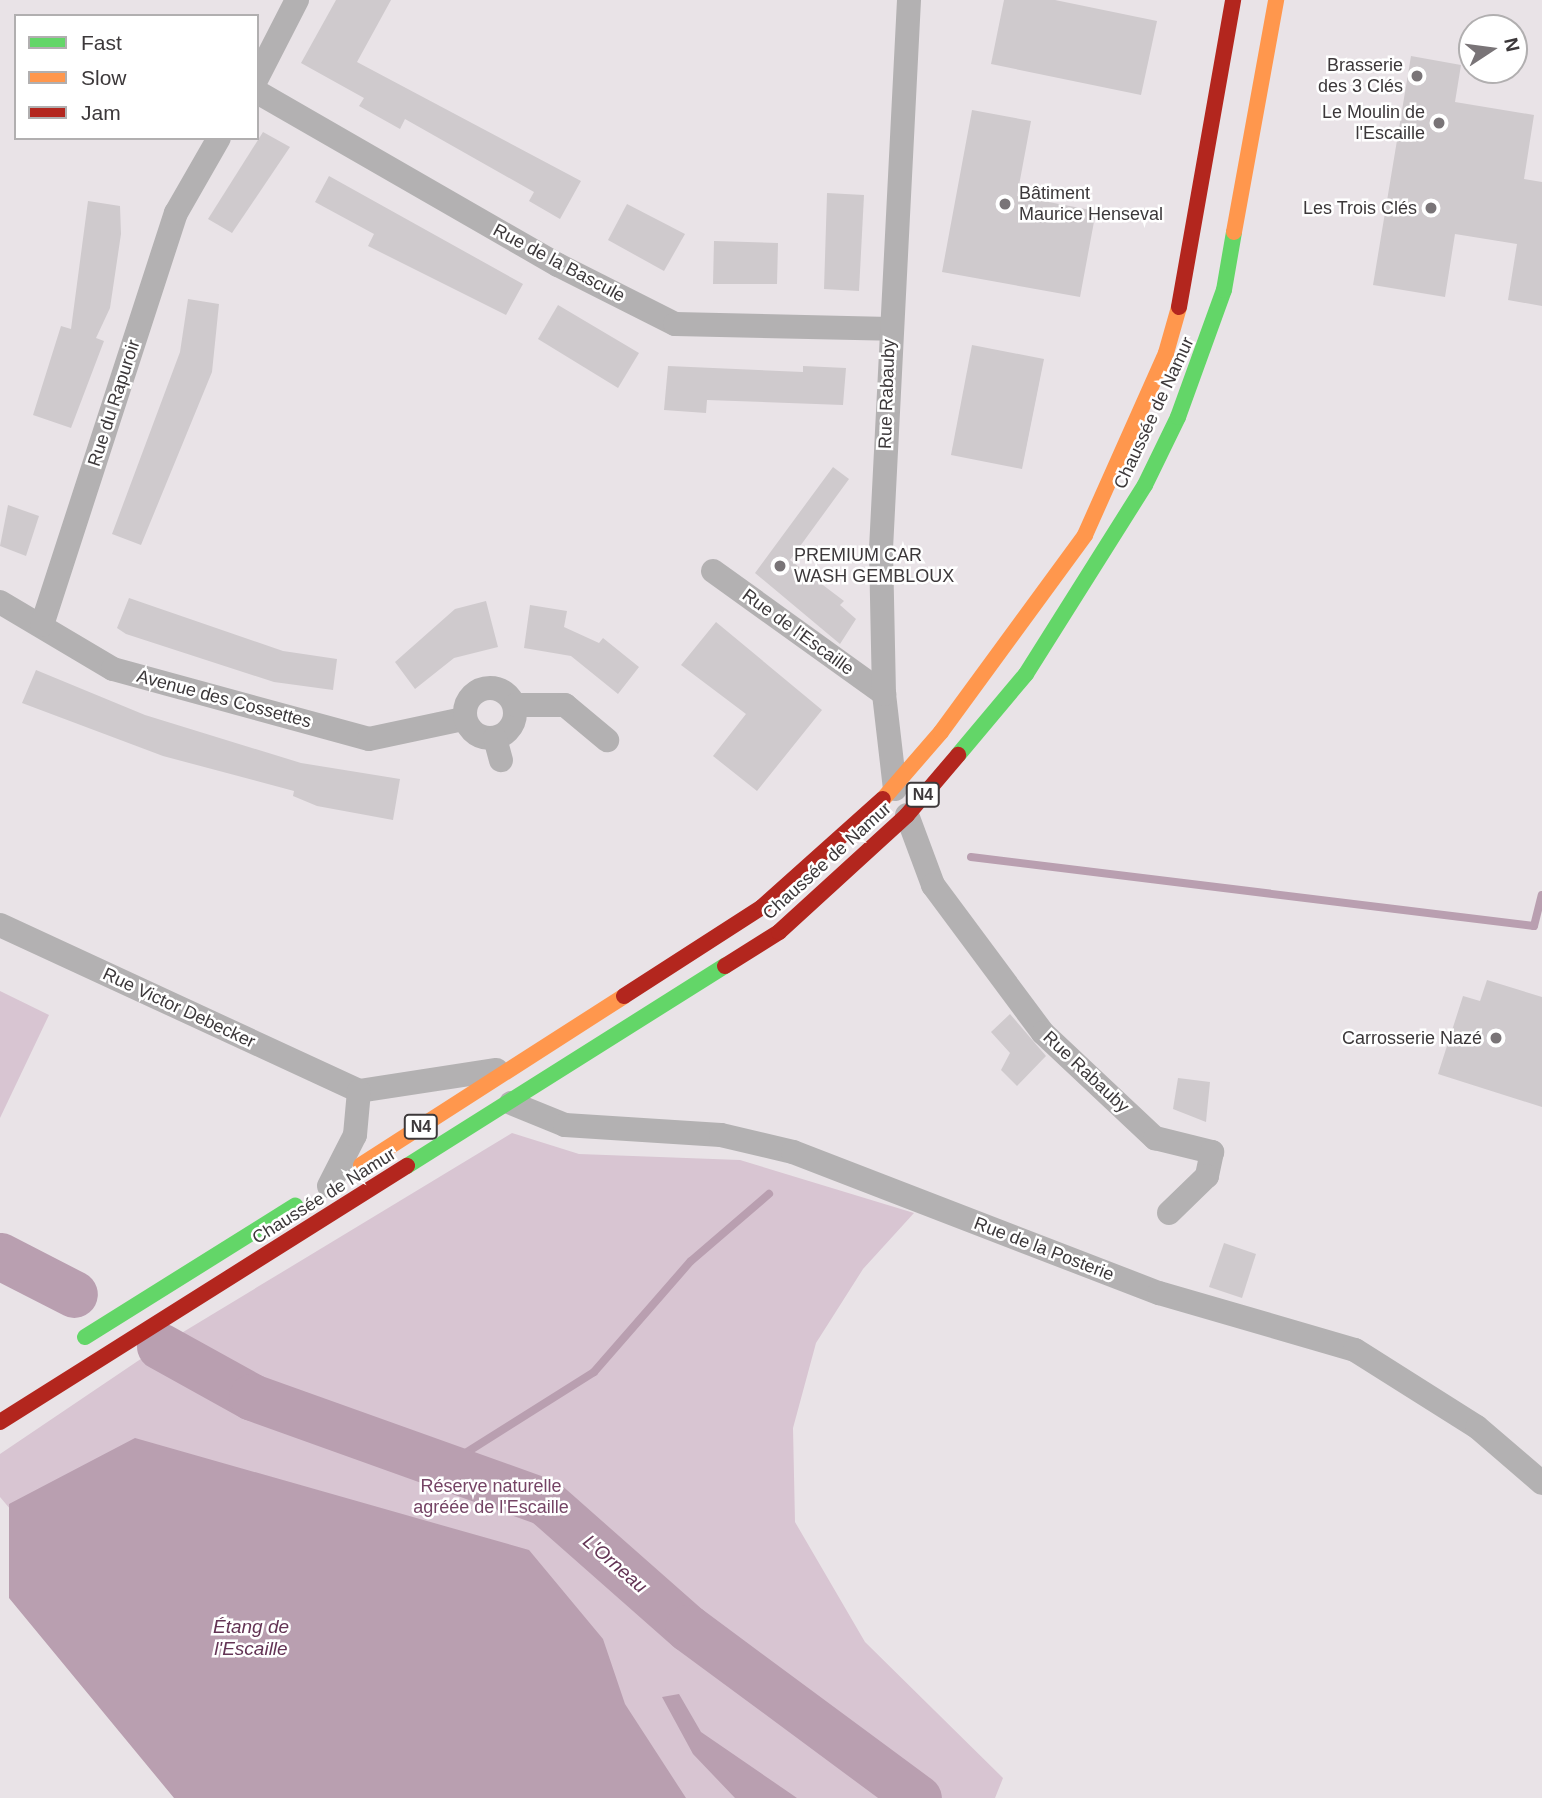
<!DOCTYPE html>
<meta charset="utf-8">
<style>
body{margin:0}
#map{position:relative;width:1542px;height:1798px;overflow:hidden;background:#e9e3e7;font-family:Helvetica,sans-serif}
div>[style]{position:absolute}
.green>*{inset:0;background:#d8c5d2}
.water>*{inset:0;background:#b99fb0}
.stream>*{height:8px;margin:-4px;padding:0 4px;transform-origin:4px;border-radius:4px;background:#b99fb0}
.river>*{height:47px;margin:-23.5px;padding:0 23.5px;transform-origin:23.5px;border-radius:23.5px;background:#b99fb0}
.building>*{inset:0;background:#cfcacd}
.street>*{height:24px;margin:-12px;padding:0 12px;transform-origin:12px;border-radius:12px;background:#b3b1b2}
.street>.ring{margin:-12px;padding:0;box-sizing:content-box;background:none;border:24px solid #b3b1b2;border-radius:50%}
.fast>*{height:16px;margin:-8px;padding:0 8px;transform-origin:8px;border-radius:8px;background:#63d668}
.slow>*{height:16px;margin:-8px;padding:0 8px;transform-origin:8px;border-radius:8px;background:#ff974d}
.jam>*{height:16px;margin:-8px;padding:0 8px;transform-origin:8px;border-radius:8px;background:#b3261e}
.dots>*{width:19px;height:19px;translate:-50% -50%;box-sizing:border-box;border:4px solid #fff;border-radius:50%}
span{translate:-50% -50%;white-space:nowrap;text-align:center;line-height:1.15;-webkit-text-stroke:5px #fff;paint-order:stroke}
.shield-label span{padding:2px 5px;background:#fff;border:2px solid;border-radius:5px;-webkit-text-stroke-width:0}
.shield-label{font-size:16px;color:#3c383a;font-weight:700}
.poi-label{font-size:18px;color:#3c383a}
.right{translate:-100% -50%;text-align:right}
.left{translate:0 -50%;text-align:left}
.street-label{font-size:18px;color:#3c383a}
.park-label{font-size:18px;color:#754465}
.water-label{font-size:19px;color:#633354;font-style:italic}
.legend{position:absolute;left:14px;top:14px;width:245px;height:126px;box-sizing:border-box;background:#fff;border:2px solid #b1afb0;margin:0;padding:9px 12px;list-style:none;font-size:21px;color:#3c383a}
.legend li{display:flex;align-items:center;gap:14px;height:35px}
.legend b{width:35px;border:2px solid #b1afb0}
.north{position:absolute;left:1458px;top:14px;width:70px;height:70px;box-sizing:border-box;background:#fff;border:2px solid #b1afb0;border-radius:50%;rotate:77deg;font-size:19px;font-weight:700;line-height:28px;text-align:center;color:#3c383a}
.north::after{content:'';display:block;margin:auto;width:24px;height:32px;background:#797477;clip-path:polygon(50% 0,100% 100%,50% 72%,0 100%)}
</style>
<div id="map">
<div class="green">
<i style="clip-path:polygon(0 991px,49px 1015px,0 1118px)"></i>
<i style="clip-path:polygon(512px 1133px,579px 1154px,740px 1160px,914px 1213px,863px 1269px,816px 1343px,793px 1428px,795px 1522px,865px 1642px,1003px 1778px,995px 1798px,254px 1798px,0 1497px,0 1454px,160px 1346px)"></i>
</div>
<div class="water">
<i style="clip-path:polygon(135px 1438px,529px 1550px,603px 1639px,625px 1704px,686px 1798px,174px 1798px,9px 1598px,9px 1504px)"></i>
<i style="clip-path:polygon(679px 1694px,701px 1732px,797px 1798px,735px 1798px,693px 1754px,662px 1697px)"></i>
</div>
<div class="stream">
<i style="left:971px;top:857px;width:567px;rotate:6.99deg"></i>
<i style="left:1534px;top:926px;width:32px;rotate:-76deg"></i>
<i style="left:445px;top:1466px;width:176px;rotate:-32.2deg"></i>
<i style="left:594px;top:1372px;width:147px;rotate:-48.9deg"></i>
<i style="left:691px;top:1261px;width:103px;rotate:-40.7deg"></i>
</div>
<div class="river">
<i style="left:0;top:1256px;width:83px;rotate:27.2deg"></i>
<i style="left:160px;top:1346px;width:105px;rotate:29deg"></i>
<i style="left:252px;top:1397px;width:311px;rotate:19.7deg"></i>
<i style="left:545px;top:1502px;width:191px;rotate:41.4deg"></i>
<i style="left:688px;top:1628px;width:286px;rotate:36.5deg"></i>
</div>
<div class="building">
<i style="clip-path:polygon(336px 0,391px 0,357px 62px,581px 181px,560px 219px,529px 201px,534px 192px,405px 119px,400px 129px,359px 106px,364px 98px,301px 63px)"></i>
<i style="clip-path:polygon(1004px 0,1055px 0,1157px 21px,1141px 95px,991px 64px)"></i>
<i style="clip-path:polygon(1411px 56px,1461px 65px,1455px 102px,1534px 115px,1524px 179px,1542px 182px,1542px 306px,1508px 300px,1517px 244px,1455px 234px,1445px 297px,1373px 285px)"></i>
<i style="clip-path:polygon(972px 110px,1031px 121px,1017px 196px,1096px 211px,1080px 297px,942px 272px)"></i>
<i style="clip-path:polygon(263px 132px,290px 147px,232px 233px,208px 219px)"></i>
<i style="clip-path:polygon(329px 176px,523px 284px,506px 315px,368px 246px,374px 234px,315px 202px)"></i>
<i style="clip-path:polygon(827px 193px,864px 195px,859px 291px,824px 289px)"></i>
<i style="clip-path:polygon(88px 201px,120px 206px,121px 234px,110px 308px,96px 338px,104px 341px,71px 428px,33px 415px,61px 326px,71px 329px)"></i>
<i style="clip-path:polygon(627px 204px,685px 234px,664px 271px,608px 240px)"></i>
<i style="clip-path:polygon(714px 241px,778px 243px,777px 284px,713px 284px)"></i>
<i style="clip-path:polygon(188px 299px,219px 304px,212px 372px,141px 545px,112px 534px,180px 352px)"></i>
<i style="clip-path:polygon(558px 305px,639px 353px,618px 388px,538px 339px)"></i>
<i style="clip-path:polygon(972px 345px,1044px 359px,1022px 469px,951px 455px)"></i>
<i style="clip-path:polygon(668px 366px,803px 372px,803px 366px,846px 368px,843px 405px,707px 400px,706px 413px,664px 410px)"></i>
<i style="clip-path:polygon(833px 467px,849px 479px,790px 560px,844px 601px,840px 605px,856px 619px,840px 644px,755px 573px)"></i>
<i style="clip-path:polygon(8px 505px,39px 516px,26px 556px,0 546px)"></i>
<i style="clip-path:polygon(129px 598px,283px 651px,337px 659px,333px 690px,274px 682px,126px 634px,117px 628px)"></i>
<i style="clip-path:polygon(486px 601px,498px 647px,454px 658px,415px 689px,395px 662px,455px 609px)"></i>
<i style="clip-path:polygon(530px 605px,567px 611px,564px 627px,599px 643px,603px 638px,639px 667px,618px 694px,571px 656px,524px 648px)"></i>
<i style="clip-path:polygon(716px 622px,822px 710px,757px 791px,713px 756px,746px 714px,681px 665px)"></i>
<i style="clip-path:polygon(36px 670px,145px 715px,301px 763px,400px 779px,393px 820px,317px 806px,293px 796px,294px 791px,163px 756px,22px 703px)"></i>
<i style="clip-path:polygon(1487px 980px,1542px 997px,1542px 1107px,1438px 1074px,1463px 996px,1480px 1001px)"></i>
<i style="clip-path:polygon(1010px 1014px,1046px 1056px,1017px 1086px,1001px 1070px,1010px 1053px,991px 1032px)"></i>
<i style="clip-path:polygon(1178px 1078px,1210px 1082px,1206px 1122px,1173px 1109px)"></i>
<i style="clip-path:polygon(1224px 1243px,1256px 1254px,1242px 1298px,1209px 1287px)"></i>
</div>
<div class="street">
<i style="left:257px;top:78px;width:88px;rotate:-62.9deg"></i>
<i style="left:257px;top:92px;width:347px;rotate:29.9deg"></i>
<i style="left:558px;top:265px;width:131px;rotate:26.8deg"></i>
<i style="left:675px;top:324px;width:215px;rotate:1.3deg"></i>
<i style="left:713px;top:571px;width:211px;rotate:35.7deg"></i>
<i style="left:0;top:602px;width:131px;rotate:30.7deg"></i>
<i style="left:113px;top:669px;width:265px;rotate:15.3deg"></i>
<i style="left:369px;top:739px;width:96px;rotate:-12deg"></i>
<i style="left:42px;top:625px;width:433px;rotate:-72deg"></i>
<i style="left:176px;top:213px;width:86px;rotate:-60.2deg"></i>
<i class="ring" style="left:465px;top:688px;width:26px;height:26px"></i>
<i style="left:515px;top:705px;width:50px"></i>
<i style="left:565px;top:705px;width:55px;rotate:39.8deg"></i>
<i style="left:495px;top:738px;width:23px;rotate:75deg"></i>
<i style="left:895px;top:789px;width:96px;rotate:-96.6deg"></i>
<i style="left:884px;top:694px;width:145px;rotate:-91.2deg"></i>
<i style="left:881px;top:549px;width:550px;rotate:-87.08deg"></i>
<i style="left:907px;top:815px;width:75px;rotate:69.6deg"></i>
<i style="left:933px;top:885px;width:184px;rotate:53.4deg"></i>
<i style="left:1043px;top:1033px;width:154px;rotate:43.2deg"></i>
<i style="left:1155px;top:1138px;width:59px;rotate:13.8deg"></i>
<i style="left:1212px;top:1152px;width:25px;rotate:102deg"></i>
<i style="left:1207px;top:1176px;width:53px;rotate:135.8deg"></i>
<i style="left:0;top:925px;width:396px;rotate:24.8deg"></i>
<i style="left:359px;top:1091px;width:139px;rotate:-8.7deg"></i>
<i style="left:511px;top:1103px;width:58px;rotate:22.2deg"></i>
<i style="left:565px;top:1125px;width:156px;rotate:3.7deg"></i>
<i style="left:721px;top:1135px;width:74px;rotate:13.3deg"></i>
<i style="left:793px;top:1152px;width:392px;rotate:21.1deg"></i>
<i style="left:1159px;top:1293px;width:204px;rotate:16.2deg"></i>
<i style="left:1355px;top:1350px;width:144px;rotate:32.3deg"></i>
<i style="left:1477px;top:1427px;width:86px;rotate:40.7deg"></i>
<i style="left:329px;top:1186px;width:57px;rotate:-63deg"></i>
<i style="left:355px;top:1135px;width:44px;rotate:-84.8deg"></i>
</div>
<div class="fast">
<i style="left:958px;top:755px;width:106px;rotate:-50deg"></i>
<i style="left:1026px;top:674px;width:223px;rotate:-57.8deg"></i>
<i style="left:1145px;top:485px;width:76px;rotate:-64.1deg"></i>
<i style="left:1178px;top:417px;width:135px;rotate:-70.1deg"></i>
<i style="left:1224px;top:290px;width:59px;rotate:-80.2deg"></i>
<i style="left:407px;top:1166px;width:376px;rotate:-32.2deg"></i>
<i style="left:85px;top:1337px;width:248px;rotate:-32deg"></i>
</div>
<div class="slow">
<i style="left:1234px;top:232px;width:236px;rotate:-79.7deg"></i>
<i style="left:883px;top:799px;width:89px;rotate:-49.1deg"></i>
<i style="left:941px;top:732px;width:244px;rotate:-53.8deg"></i>
<i style="left:1085px;top:535px;width:199px;rotate:-66deg"></i>
<i style="left:1166px;top:353px;width:48px;rotate:-74.2deg"></i>
<i style="left:361px;top:1165px;width:313px;rotate:-32.7deg"></i>
</div>
<div class="jam">
<i style="left:1179px;top:307px;width:312px;rotate:-80deg"></i>
<i style="left:725px;top:966px;width:64px;rotate:-32.2deg"></i>
<i style="left:779px;top:932px;width:173px;rotate:-42.4deg"></i>
<i style="left:907px;top:815px;width:79px;rotate:-49.6deg"></i>
<i style="left:624px;top:996px;width:164px;rotate:-32.8deg"></i>
<i style="left:762px;top:907px;width:162px;rotate:-41.8deg"></i>
<i style="left:0;top:1422px;width:481px;rotate:-32.2deg"></i>
</div>
<div class="dots">
<i style="left:1417px;top:76px;background:#797477"></i>
<i style="left:1439px;top:123px;background:#797477"></i>
<i style="left:1005px;top:204px;background:#797477"></i>
<i style="left:1431px;top:208px;background:#797477"></i>
<i style="left:780px;top:566px;background:#797477"></i>
<i style="left:1496px;top:1038px;background:#797477"></i>
</div>
<div class="shield-label">
<span style="left:923px;top:795px">N4</span>
<span style="left:421px;top:1127px">N4</span>
</div>
<div class="poi-label">
<span class="right" style="left:1403px;top:76px">Brasserie<br>des 3 Clés</span>
<span class="right" style="left:1425px;top:123px">Le Moulin de<br>l'Escaille</span>
<span class="left" style="left:1019px;top:204px">Bâtiment<br>Maurice Henseval</span>
<span class="right" style="left:1417px;top:208px">Les Trois Clés</span>
<span class="left" style="left:794px;top:566px">PREMIUM CAR<br>WASH GEMBLOUX</span>
<span class="right" style="left:1482px;top:1038px">Carrosserie Nazé</span>
</div>
<div class="street-label">
<span style="left:559px;top:263px;rotate:28deg">Rue de la Bascule</span>
<span style="left:887px;top:394px;rotate:-88deg">Rue Rabauby</span>
<span style="left:114px;top:403px;rotate:-72deg">Rue du Rapuroir</span>
<span style="left:1154px;top:413px;rotate:-65deg">Chaussée de Namur</span>
<span style="left:798px;top:632px;rotate:36deg">Rue de l'Escaille</span>
<span style="left:224px;top:699px;rotate:15deg">Avenue des Cossettes</span>
<span style="left:827px;top:861px;rotate:-42deg">Chaussée de Namur</span>
<span style="left:179px;top:1008px;rotate:25deg">Rue Victor Debecker</span>
<span style="left:1086px;top:1072px;rotate:43deg">Rue Rabauby</span>
<span style="left:324px;top:1196px;rotate:-32deg">Chaussée de Namur</span>
<span style="left:1044px;top:1249px;rotate:21deg">Rue de la Posterie</span>
</div>
<div class="park-label">
<span style="left:491px;top:1497px">Réserve naturelle<br>agréée de l'Escaille</span>
</div>
<div class="water-label">
<span style="left:615px;top:1564px;rotate:41deg">L'Orneau</span>
<span style="left:251px;top:1638px">Étang de<br>l'Escaille</span>
</div>
<ul class="legend">
<li><b style="height:9px;background:#63d668"></b>Fast</li>
<li><b style="height:9px;background:#ff974d"></b>Slow</li>
<li><b style="height:9px;background:#b3261e"></b>Jam</li>
</ul>
<div class="north">N</div>
</div>
